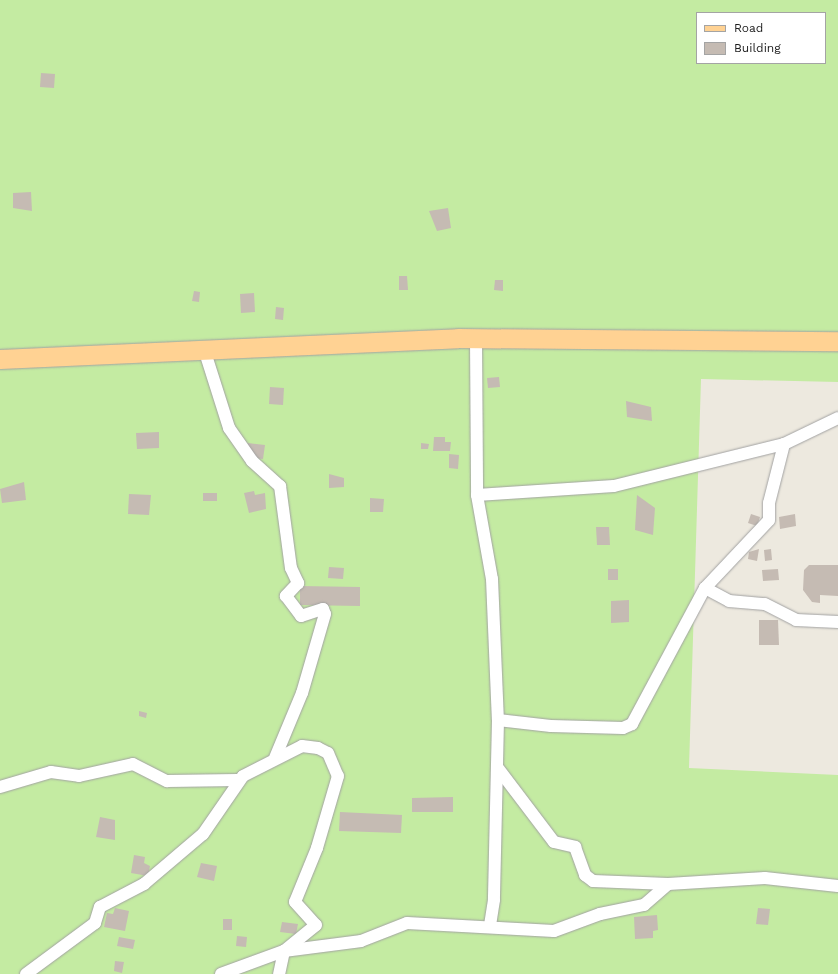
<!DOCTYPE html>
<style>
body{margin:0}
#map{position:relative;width:838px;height:974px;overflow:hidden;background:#ede9df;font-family:"Work Sans",sans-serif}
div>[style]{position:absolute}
.grass>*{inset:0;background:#c4eba2}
.building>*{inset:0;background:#c5bbb3}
.roads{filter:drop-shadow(0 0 1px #a2a2a2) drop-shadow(0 0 1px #a2a2a2)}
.minor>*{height:12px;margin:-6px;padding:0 6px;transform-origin:6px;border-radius:6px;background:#fff}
.primary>*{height:19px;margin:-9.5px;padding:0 9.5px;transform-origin:9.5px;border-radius:9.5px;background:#ffd293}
span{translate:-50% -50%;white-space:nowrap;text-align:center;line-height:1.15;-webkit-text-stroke:3px #fff;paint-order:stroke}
.legend{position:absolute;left:696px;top:12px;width:130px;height:52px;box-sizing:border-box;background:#fff;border:1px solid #a4a4a4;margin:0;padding:5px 7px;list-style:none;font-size:12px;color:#1b1b1b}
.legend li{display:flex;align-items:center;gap:8px;height:20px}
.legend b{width:20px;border:1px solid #a4a4a4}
</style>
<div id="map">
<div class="grass">
<i style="clip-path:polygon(evenodd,0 0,838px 0,838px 382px,701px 379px,689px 768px,838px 775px,838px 974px,0 974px,0 0,697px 13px,825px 13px,825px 63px,697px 63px,697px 13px)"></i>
</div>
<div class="building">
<i style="clip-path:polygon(41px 73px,55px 74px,54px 88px,40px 87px)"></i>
<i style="clip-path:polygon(31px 192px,32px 211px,13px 208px,13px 193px)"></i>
<i style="clip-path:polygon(448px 208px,451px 228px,437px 231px,429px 211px)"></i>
<i style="clip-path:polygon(399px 276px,407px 276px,408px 290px,399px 290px)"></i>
<i style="clip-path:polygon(495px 280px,503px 280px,503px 291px,494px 290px)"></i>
<i style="clip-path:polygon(194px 291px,200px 292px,199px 302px,192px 301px)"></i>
<i style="clip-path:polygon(254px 293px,255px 312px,241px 313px,240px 294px)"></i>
<i style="clip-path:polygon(276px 307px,284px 308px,283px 320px,275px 319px)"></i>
<i style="clip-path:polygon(499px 377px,500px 387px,488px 388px,487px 378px)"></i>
<i style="clip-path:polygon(270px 387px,284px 388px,283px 405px,269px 404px)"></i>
<i style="clip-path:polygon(626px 401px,651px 407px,652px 421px,627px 417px)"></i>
<i style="clip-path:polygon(159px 432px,159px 448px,137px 449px,136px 433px)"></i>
<i style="clip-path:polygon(434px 437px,445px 437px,445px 442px,451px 442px,450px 451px,433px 451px)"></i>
<i style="clip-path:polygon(248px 443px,265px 445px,263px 459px,246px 457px)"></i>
<i style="clip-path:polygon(421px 443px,429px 444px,428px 449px,421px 449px)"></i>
<i style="clip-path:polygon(449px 454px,459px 455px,458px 469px,449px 468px)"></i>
<i style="clip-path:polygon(329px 474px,344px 478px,344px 487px,329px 488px)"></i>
<i style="clip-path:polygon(24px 482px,26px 500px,2px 503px,0 489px)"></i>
<i style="clip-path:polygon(254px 491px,255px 495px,265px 493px,266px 509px,249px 513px,244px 493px)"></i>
<i style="clip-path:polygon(203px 493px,217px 493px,217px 501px,203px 501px)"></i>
<i style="clip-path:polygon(129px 494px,151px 495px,149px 515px,128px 514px)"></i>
<i style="clip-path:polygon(637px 495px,655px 508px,653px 535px,635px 530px)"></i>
<i style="clip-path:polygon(370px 498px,384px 499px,383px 512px,370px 512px)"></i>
<i style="clip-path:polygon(751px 514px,760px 517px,757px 526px,748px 523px)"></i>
<i style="clip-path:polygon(795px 514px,796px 526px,780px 529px,779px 517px)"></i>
<i style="clip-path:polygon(596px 527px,609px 527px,610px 545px,597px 545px)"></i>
<i style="clip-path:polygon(759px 549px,757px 561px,748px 559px,749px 552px)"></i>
<i style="clip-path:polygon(771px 549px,772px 560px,765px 561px,764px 550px)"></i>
<i style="clip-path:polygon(809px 565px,838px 565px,838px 596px,820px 595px,820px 603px,812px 602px,803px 590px,804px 570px)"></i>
<i style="clip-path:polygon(329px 567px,344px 568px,343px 579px,328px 578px)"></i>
<i style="clip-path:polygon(608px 569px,618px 569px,618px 580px,608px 580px)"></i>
<i style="clip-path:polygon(778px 569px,779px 580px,763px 581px,762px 570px)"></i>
<i style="clip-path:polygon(300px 586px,360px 587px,360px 606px,300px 605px)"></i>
<i style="clip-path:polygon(629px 600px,629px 622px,611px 623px,611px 601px)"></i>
<i style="clip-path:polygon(759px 620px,778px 620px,779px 645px,759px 645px)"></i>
<i style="clip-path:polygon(139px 711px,147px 713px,146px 718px,139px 716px)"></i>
<i style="clip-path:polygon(453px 797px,453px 812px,412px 812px,412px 798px)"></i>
<i style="clip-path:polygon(340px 812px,402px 815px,401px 833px,339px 831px)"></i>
<i style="clip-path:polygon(100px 817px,115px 820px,115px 840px,96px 837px)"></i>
<i style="clip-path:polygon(134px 855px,145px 857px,144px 863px,150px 866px,148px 876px,131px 873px)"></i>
<i style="clip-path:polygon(201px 863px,217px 866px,214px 881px,197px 877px)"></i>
<i style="clip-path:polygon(115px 908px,129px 911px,125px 931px,104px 927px,107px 913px,113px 914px)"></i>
<i style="clip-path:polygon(758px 908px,770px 909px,768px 925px,756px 924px)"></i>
<i style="clip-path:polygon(657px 915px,658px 930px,653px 931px,653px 938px,635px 939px,634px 917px)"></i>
<i style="clip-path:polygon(223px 919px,232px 919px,232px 930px,223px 930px)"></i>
<i style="clip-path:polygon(282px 922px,298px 924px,296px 934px,280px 932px)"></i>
<i style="clip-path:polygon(237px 936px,247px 937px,246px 947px,236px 946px)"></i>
<i style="clip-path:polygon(119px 937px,135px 940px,133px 949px,117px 946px)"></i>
<i style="clip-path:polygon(115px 961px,124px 962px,122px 973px,114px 971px)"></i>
</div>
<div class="roads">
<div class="minor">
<i style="left:476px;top:339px;width:156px;rotate:89.6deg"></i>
<i style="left:477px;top:495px;width:85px;rotate:79.9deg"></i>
<i style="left:492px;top:579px;width:141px;rotate:87.6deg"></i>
<i style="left:498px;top:720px;width:180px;rotate:91.3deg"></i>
<i style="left:494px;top:900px;width:25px;rotate:99deg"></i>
<i style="left:204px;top:349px;width:83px;rotate:72.4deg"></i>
<i style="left:229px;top:428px;width:40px;rotate:55.1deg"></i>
<i style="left:252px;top:461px;width:38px;rotate:42deg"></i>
<i style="left:280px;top:486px;width:83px;rotate:82.4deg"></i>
<i style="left:291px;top:568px;width:17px;rotate:65deg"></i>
<i style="left:298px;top:583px;width:18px;rotate:133deg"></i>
<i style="left:286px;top:596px;width:25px;rotate:53deg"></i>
<i style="left:301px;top:616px;width:23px;rotate:-18deg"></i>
<i style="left:323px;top:609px;width:5px;rotate:68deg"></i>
<i style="left:325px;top:614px;width:82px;rotate:106.2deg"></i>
<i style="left:302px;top:693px;width:70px;rotate:112.6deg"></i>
<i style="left:477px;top:495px;width:137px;rotate:-3.8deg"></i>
<i style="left:614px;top:486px;width:175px;rotate:-13.9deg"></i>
<i style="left:784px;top:444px;width:60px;rotate:-25.7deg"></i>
<i style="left:705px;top:588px;width:27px;rotate:28deg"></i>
<i style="left:729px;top:601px;width:36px;rotate:5deg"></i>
<i style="left:765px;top:604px;width:35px;rotate:27deg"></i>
<i style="left:796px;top:620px;width:42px;rotate:2.7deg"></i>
<i style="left:498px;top:720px;width:53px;rotate:6.5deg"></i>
<i style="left:551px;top:726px;width:72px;rotate:1.6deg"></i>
<i style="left:623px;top:728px;width:10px;rotate:-24deg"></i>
<i style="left:632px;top:724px;width:154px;rotate:-61.8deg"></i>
<i style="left:705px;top:588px;width:93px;rotate:-46.7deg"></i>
<i style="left:769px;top:520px;width:17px;rotate:-90deg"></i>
<i style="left:769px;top:503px;width:61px;rotate:-75.7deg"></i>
<i style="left:497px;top:767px;width:94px;rotate:52.8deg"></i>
<i style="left:554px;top:842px;width:22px;rotate:13deg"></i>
<i style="left:575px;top:847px;width:30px;rotate:70deg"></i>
<i style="left:585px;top:875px;width:10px;rotate:37deg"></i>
<i style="left:593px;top:881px;width:75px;rotate:2.3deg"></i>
<i style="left:668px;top:884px;width:97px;rotate:-3.5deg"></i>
<i style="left:765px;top:878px;width:73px;rotate:6.3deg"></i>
<i style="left:0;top:787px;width:53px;rotate:-16.4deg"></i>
<i style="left:51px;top:772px;width:28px;rotate:8deg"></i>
<i style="left:79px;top:776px;width:55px;rotate:-12.5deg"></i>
<i style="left:133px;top:764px;width:38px;rotate:27deg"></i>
<i style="left:167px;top:781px;width:71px;rotate:-0.8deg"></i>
<i style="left:26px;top:974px;width:86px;rotate:-36.5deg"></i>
<i style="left:95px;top:923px;width:17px;rotate:-73deg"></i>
<i style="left:100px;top:907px;width:50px;rotate:-27.6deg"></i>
<i style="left:144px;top:884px;width:77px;rotate:-40.3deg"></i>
<i style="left:203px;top:834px;width:70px;rotate:-55.4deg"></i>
<i style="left:243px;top:776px;width:66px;rotate:-27deg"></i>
<i style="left:302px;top:746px;width:16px;rotate:7deg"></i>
<i style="left:318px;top:748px;width:11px;rotate:27deg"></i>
<i style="left:328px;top:753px;width:25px;rotate:67deg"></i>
<i style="left:338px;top:776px;width:75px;rotate:106.3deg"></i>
<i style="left:317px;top:848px;width:58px;rotate:112.2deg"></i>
<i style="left:295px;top:902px;width:31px;rotate:48deg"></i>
<i style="left:316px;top:925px;width:41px;rotate:140.9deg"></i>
<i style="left:284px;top:951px;width:24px;rotate:102deg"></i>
<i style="left:221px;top:974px;width:67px;rotate:-20.1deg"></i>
<i style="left:284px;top:951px;width:78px;rotate:-7.4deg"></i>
<i style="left:361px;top:941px;width:49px;rotate:-21.4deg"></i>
<i style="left:407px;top:923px;width:147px;rotate:3.1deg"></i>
<i style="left:554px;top:931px;width:49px;rotate:-20.3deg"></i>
<i style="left:600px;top:914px;width:45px;rotate:-11.6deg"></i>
<i style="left:644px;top:905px;width:32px;rotate:-41deg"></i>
</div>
<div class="primary">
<i style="left:0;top:359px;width:458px;rotate:-2.6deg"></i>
<i style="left:458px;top:338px;width:380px;rotate:0.5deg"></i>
</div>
</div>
<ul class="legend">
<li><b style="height:5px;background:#ffd293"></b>Road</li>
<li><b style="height:11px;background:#c5bbb3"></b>Building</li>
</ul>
</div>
